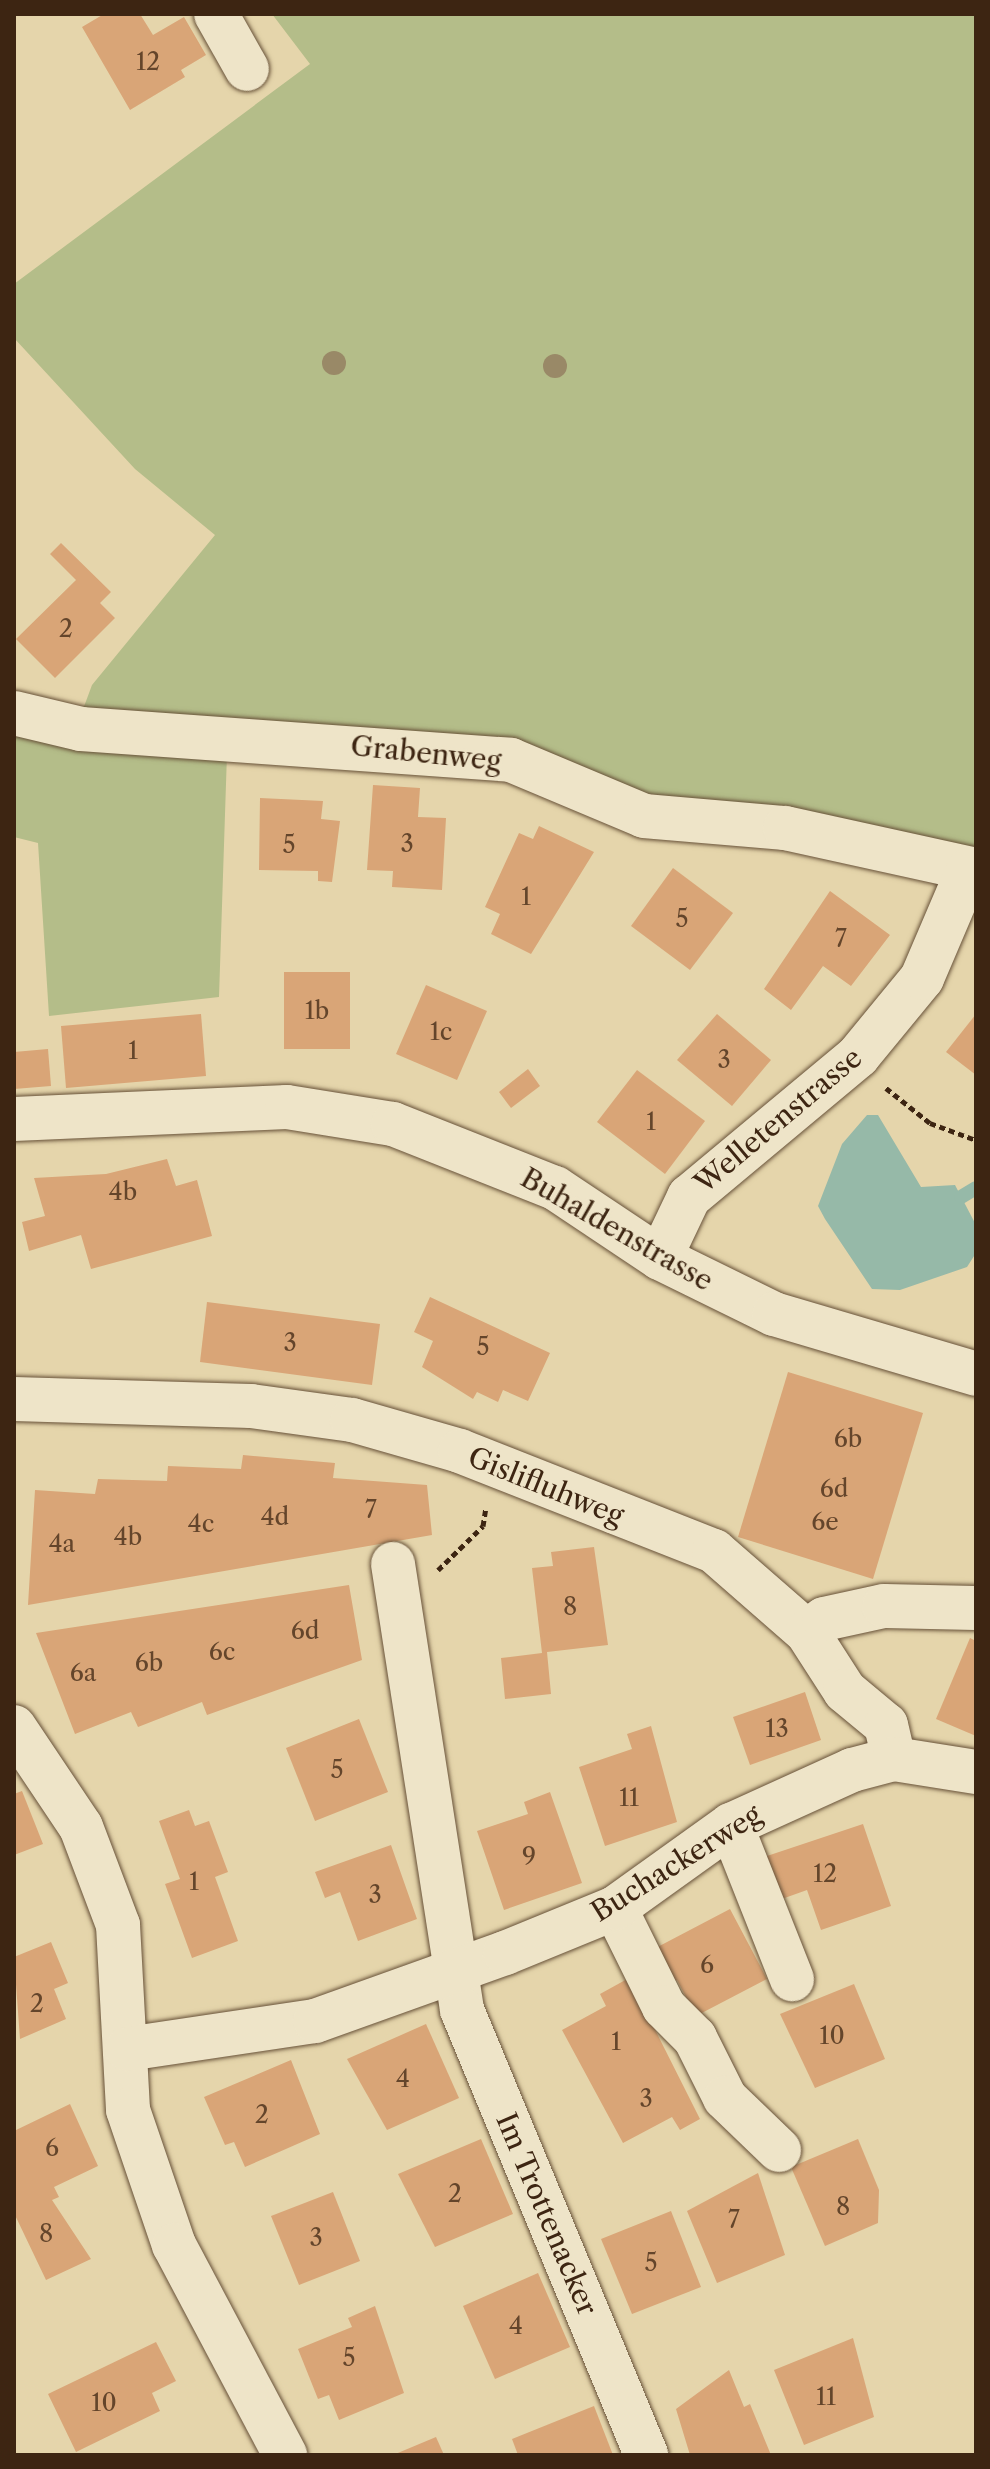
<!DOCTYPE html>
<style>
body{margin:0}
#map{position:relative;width:990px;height:2469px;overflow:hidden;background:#e5d5ab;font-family:"Libre Caslon Text",serif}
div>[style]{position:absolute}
.green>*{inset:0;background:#b4bd89}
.water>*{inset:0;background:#96b9a8}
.stream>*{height:14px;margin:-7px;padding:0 7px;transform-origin:7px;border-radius:7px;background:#96b9a8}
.building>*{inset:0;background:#d9a577}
.path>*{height:5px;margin-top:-2.5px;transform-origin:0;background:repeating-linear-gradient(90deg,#3d2512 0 6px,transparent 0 10px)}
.roads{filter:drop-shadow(0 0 2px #675138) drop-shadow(0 0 2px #675138)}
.minor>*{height:44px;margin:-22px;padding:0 22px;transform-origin:22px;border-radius:22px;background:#eee4c8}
.trees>*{width:24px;height:24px;margin:-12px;border-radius:50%;background:#998967}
span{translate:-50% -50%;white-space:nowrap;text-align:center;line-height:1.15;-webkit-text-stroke:6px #eee4c8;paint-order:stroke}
.number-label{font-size:24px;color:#64452b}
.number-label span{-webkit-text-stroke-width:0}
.street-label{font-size:28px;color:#3d2512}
.frame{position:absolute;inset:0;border:16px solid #3d2512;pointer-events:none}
</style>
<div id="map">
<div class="green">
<i style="clip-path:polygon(272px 14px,976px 14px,976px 849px,228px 723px,219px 997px,49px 1016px,38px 843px,14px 837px,14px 729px,82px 712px,92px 685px,215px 535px,135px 469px,14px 338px,14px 284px,310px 64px)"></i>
</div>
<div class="water">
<i style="clip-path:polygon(867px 1115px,878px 1115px,921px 1187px,955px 1185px,976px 1225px,976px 1253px,967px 1267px,900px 1290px,872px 1289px,825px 1219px,818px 1206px,842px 1144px)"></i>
</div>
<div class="stream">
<i style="left:961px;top:1197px;width:17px;rotate:-31deg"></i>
</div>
<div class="building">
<i style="clip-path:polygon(104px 14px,140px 14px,153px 35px,184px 17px,206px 55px,181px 70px,185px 77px,130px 110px,82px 27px)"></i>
<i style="clip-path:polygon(61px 543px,111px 592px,100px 603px,115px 618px,55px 678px,16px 639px,76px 580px,50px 554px)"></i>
<i style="clip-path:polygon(373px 785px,420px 788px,418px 817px,446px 818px,442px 890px,392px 887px,393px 871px,367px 870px)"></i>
<i style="clip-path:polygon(260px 798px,323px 801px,321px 819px,340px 821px,332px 882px,318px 881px,318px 871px,259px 870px)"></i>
<i style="clip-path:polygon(539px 826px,594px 852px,531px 954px,491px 934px,500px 914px,485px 907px,519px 833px,533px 839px)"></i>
<i style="clip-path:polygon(673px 868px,733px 913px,690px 970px,631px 926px)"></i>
<i style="clip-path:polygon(830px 891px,890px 935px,851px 986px,823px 966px,791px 1010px,764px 989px)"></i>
<i style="clip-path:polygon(284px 972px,350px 972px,350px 1049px,284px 1049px)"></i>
<i style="clip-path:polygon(426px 985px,487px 1011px,457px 1080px,396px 1054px)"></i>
<i style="clip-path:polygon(201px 1014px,206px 1076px,66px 1088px,61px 1026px)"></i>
<i style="clip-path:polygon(717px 1014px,771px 1060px,732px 1106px,677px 1060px)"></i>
<i style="clip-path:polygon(976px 1014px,976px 1075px,946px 1052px)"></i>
<i style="clip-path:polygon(48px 1049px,51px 1086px,14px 1089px,14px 1052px)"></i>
<i style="clip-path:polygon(528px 1069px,540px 1086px,511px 1108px,499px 1092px)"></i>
<i style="clip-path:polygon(637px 1070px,705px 1121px,665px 1174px,597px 1122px)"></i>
<i style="clip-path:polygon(167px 1159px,176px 1186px,197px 1180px,212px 1236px,91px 1269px,81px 1235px,29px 1251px,22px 1222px,45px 1216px,34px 1178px,106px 1174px)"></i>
<i style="clip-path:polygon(430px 1297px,550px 1353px,528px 1401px,503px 1390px,498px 1402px,477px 1392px,473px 1399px,422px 1367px,433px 1341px,414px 1332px)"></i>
<i style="clip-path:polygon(207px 1302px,380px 1324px,372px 1385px,200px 1362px)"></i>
<i style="clip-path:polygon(788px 1372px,923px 1413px,873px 1579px,738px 1537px)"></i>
<i style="clip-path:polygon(243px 1455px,335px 1463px,333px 1478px,427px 1485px,432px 1535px,28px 1605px,35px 1490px,95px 1494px,98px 1479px,167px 1481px,168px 1466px,241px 1469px)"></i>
<i style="clip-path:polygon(594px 1547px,608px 1645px,547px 1652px,551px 1694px,505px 1699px,501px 1658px,542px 1653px,532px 1568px,553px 1566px,551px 1552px)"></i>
<i style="clip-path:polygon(349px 1585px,362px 1660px,207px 1715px,202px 1702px,138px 1727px,131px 1712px,75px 1734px,36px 1633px)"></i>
<i style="clip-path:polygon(970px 1638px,976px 1641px,976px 1736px,936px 1719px)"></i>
<i style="clip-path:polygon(805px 1692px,821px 1740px,750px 1765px,733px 1717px)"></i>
<i style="clip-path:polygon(359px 1719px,388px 1792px,315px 1821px,286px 1748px)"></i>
<i style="clip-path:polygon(651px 1726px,677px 1822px,605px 1846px,579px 1767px,632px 1749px,627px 1734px)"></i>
<i style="clip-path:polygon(22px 1791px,43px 1844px,14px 1855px,14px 1794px)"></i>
<i style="clip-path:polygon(550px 1792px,582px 1883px,504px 1910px,477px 1831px,528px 1814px,524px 1802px)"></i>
<i style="clip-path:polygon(189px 1810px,195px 1826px,209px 1821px,228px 1872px,215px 1877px,238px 1941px,192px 1958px,165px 1884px,180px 1879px,159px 1821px)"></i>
<i style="clip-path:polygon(863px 1824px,891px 1906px,821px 1930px,807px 1890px,779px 1900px,764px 1857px)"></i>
<i style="clip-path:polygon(391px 1845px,417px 1919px,358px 1941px,340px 1892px,325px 1898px,315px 1872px)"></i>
<i style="clip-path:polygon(730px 1909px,767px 1979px,696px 2016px,677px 1980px,665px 1986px,648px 1952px)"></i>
<i style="clip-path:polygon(51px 1942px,68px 1983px,54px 1989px,66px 2019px,20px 2039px,14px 1957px)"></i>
<i style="clip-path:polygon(629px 1978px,700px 2119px,680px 2130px,672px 2117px,623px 2143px,562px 2030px,606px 2006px,600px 1994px)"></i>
<i style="clip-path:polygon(854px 1984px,885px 2059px,815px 2088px,780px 2014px)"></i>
<i style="clip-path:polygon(426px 2024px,459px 2098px,387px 2130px,347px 2059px)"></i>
<i style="clip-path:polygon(291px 2060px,320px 2134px,245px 2167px,234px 2142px,225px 2145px,204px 2097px)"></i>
<i style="clip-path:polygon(70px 2104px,98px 2166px,54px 2187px,59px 2197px,52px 2200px,91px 2259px,46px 2280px,14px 2213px,14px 2131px)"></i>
<i style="clip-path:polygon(481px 2139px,513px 2214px,435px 2247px,398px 2174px)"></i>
<i style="clip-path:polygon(858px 2139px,879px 2190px,878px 2223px,825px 2246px,791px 2167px)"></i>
<i style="clip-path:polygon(758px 2173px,785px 2255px,717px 2283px,687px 2211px)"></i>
<i style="clip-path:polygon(333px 2192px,360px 2261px,299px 2285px,271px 2216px)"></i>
<i style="clip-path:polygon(671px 2211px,701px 2287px,632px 2314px,601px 2239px)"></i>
<i style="clip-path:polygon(538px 2273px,570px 2347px,495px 2379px,463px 2306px)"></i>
<i style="clip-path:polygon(375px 2306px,404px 2393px,339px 2420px,329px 2395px,318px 2399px,298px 2349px,352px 2327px,348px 2318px)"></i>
<i style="clip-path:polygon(853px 2338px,874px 2417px,804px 2445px,774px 2370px)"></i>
<i style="clip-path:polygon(156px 2342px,176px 2381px,152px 2393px,160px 2411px,76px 2452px,48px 2394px)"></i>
<i style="clip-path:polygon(729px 2370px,744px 2407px,750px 2404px,771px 2455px,690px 2455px,676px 2409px)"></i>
<i style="clip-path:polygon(594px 2406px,613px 2455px,518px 2455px,512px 2439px)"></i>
<i style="clip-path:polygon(436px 2437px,444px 2455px,393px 2455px)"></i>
</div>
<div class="path">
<i style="left:886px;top:1088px;width:56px;rotate:38.5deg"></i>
<i style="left:930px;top:1123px;width:49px;rotate:20.3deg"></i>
<i style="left:438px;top:1570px;width:63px;rotate:-44.4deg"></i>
<i style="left:483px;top:1526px;width:19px;rotate:-81deg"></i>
</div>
<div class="roads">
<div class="minor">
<i style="left:216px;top:14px;width:63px;rotate:60.6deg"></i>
<i style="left:14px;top:713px;width:69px;rotate:13.4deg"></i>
<i style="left:81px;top:729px;width:431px;rotate:4.1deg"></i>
<i style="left:511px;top:760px;width:144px;rotate:22.8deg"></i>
<i style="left:644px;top:816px;width:142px;rotate:4.9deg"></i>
<i style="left:785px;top:828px;width:196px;rotate:12.4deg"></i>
<i style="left:14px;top:1119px;width:273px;rotate:-2.5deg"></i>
<i style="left:287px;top:1107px;width:107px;rotate:9.1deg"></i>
<i style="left:393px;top:1124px;width:174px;rotate:21.6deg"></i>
<i style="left:555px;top:1188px;width:126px;rotate:33.7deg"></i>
<i style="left:660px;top:1258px;width:127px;rotate:26.2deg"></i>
<i style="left:774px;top:1314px;width:211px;rotate:16.5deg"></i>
<i style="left:660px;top:1258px;width:68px;rotate:-64.6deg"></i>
<i style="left:689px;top:1197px;width:220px;rotate:-39.8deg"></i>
<i style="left:858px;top:1056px;width:101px;rotate:-50.6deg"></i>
<i style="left:922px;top:978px;width:117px;rotate:-66.9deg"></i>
<i style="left:14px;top:1399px;width:237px;rotate:1.7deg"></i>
<i style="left:251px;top:1406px;width:102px;rotate:7.9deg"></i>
<i style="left:352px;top:1420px;width:112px;rotate:16deg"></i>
<i style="left:460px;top:1451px;width:273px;rotate:21.5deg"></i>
<i style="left:714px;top:1551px;width:123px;rotate:41.1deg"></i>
<i style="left:807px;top:1632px;width:70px;rotate:57.2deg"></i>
<i style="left:845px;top:1691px;width:53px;rotate:39.7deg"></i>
<i style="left:886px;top:1725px;width:35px;rotate:77deg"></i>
<i style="left:393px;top:1564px;width:451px;rotate:81.2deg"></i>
<i style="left:462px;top:2010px;width:482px;rotate:67.5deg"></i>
<i style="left:807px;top:1632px;width:21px;rotate:-37deg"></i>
<i style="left:824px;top:1619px;width:61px;rotate:-12.2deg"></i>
<i style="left:884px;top:1606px;width:92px;rotate:1.2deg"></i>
<i style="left:14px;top:1727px;width:120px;rotate:56.2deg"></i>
<i style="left:81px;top:1827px;width:105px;rotate:69.3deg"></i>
<i style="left:118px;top:1925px;width:185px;rotate:86.9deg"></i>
<i style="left:128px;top:2110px;width:143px;rotate:71.2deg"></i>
<i style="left:174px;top:2245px;width:238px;rotate:62.1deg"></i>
<i style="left:731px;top:1825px;width:166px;rotate:68.4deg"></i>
<i style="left:615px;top:1908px;width:110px;rotate:63.7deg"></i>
<i style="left:664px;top:2007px;width:44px;rotate:45deg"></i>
<i style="left:695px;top:2038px;width:67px;rotate:63.4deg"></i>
<i style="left:725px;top:2098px;width:75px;rotate:43.9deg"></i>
<i style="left:127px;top:2049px;width:190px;rotate:-8.5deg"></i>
<i style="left:315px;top:2021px;width:202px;rotate:-19.7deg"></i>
<i style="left:505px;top:1953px;width:119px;rotate:-22.2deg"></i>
<i style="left:615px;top:1908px;width:143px;rotate:-35.6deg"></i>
<i style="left:731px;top:1825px;width:133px;rotate:-24.4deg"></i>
<i style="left:852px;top:1770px;width:43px;rotate:-14.7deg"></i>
<i style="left:894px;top:1759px;width:83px;rotate:9deg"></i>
</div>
</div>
<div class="trees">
<i style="left:334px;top:363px"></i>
<i style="left:555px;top:366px"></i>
</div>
<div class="number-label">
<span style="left:148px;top:62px">12</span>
<span style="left:66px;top:629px">2</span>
<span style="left:407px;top:844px">3</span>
<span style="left:289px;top:845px">5</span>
<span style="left:526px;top:897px">1</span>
<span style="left:682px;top:919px">5</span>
<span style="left:841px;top:939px">7</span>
<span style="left:317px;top:1011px">1b</span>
<span style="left:441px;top:1032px">1c</span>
<span style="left:133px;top:1051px">1</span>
<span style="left:724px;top:1060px">3</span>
<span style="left:651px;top:1122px">1</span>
<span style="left:123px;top:1192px">4b</span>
<span style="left:290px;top:1343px">3</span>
<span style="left:483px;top:1347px">5</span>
<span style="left:848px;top:1439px">6b</span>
<span style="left:834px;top:1489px">6d</span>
<span style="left:371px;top:1510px">7</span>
<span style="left:275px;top:1517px">4d</span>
<span style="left:825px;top:1522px">6e</span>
<span style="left:201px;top:1524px">4c</span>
<span style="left:128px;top:1537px">4b</span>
<span style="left:62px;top:1544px">4a</span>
<span style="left:570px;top:1607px">8</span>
<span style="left:305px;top:1631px">6d</span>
<span style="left:222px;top:1652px">6c</span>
<span style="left:149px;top:1663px">6b</span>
<span style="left:83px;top:1673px">6a</span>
<span style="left:777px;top:1729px">13</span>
<span style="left:337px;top:1770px">5</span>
<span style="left:629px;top:1798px">11</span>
<span style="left:529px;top:1857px">9</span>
<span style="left:825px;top:1874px">12</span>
<span style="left:194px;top:1882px">1</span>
<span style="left:375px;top:1895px">3</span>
<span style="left:707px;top:1965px">6</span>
<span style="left:37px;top:2004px">2</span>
<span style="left:832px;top:2036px">10</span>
<span style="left:616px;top:2042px">1</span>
<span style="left:403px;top:2079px">4</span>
<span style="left:646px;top:2099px">3</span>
<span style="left:262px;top:2115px">2</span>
<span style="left:52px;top:2148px">6</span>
<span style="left:455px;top:2194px">2</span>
<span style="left:843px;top:2207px">8</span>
<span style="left:734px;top:2220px">7</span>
<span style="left:46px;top:2234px">8</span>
<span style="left:316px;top:2238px">3</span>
<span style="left:651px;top:2263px">5</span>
<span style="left:516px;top:2326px">4</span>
<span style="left:349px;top:2358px">5</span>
<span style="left:826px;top:2397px">11</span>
<span style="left:104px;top:2403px">10</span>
</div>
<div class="street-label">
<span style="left:426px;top:753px;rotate:6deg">Grabenweg</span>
<span style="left:778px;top:1120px;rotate:-40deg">Welletenstrasse</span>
<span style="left:617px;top:1229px;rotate:30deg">Buhaldenstrasse</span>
<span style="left:546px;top:1486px;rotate:22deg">Gislifluhweg</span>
<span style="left:676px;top:1863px;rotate:-32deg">Buchackerweg</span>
<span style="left:547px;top:2214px;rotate:67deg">Im Trottenacker</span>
</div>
<div class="frame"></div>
</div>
